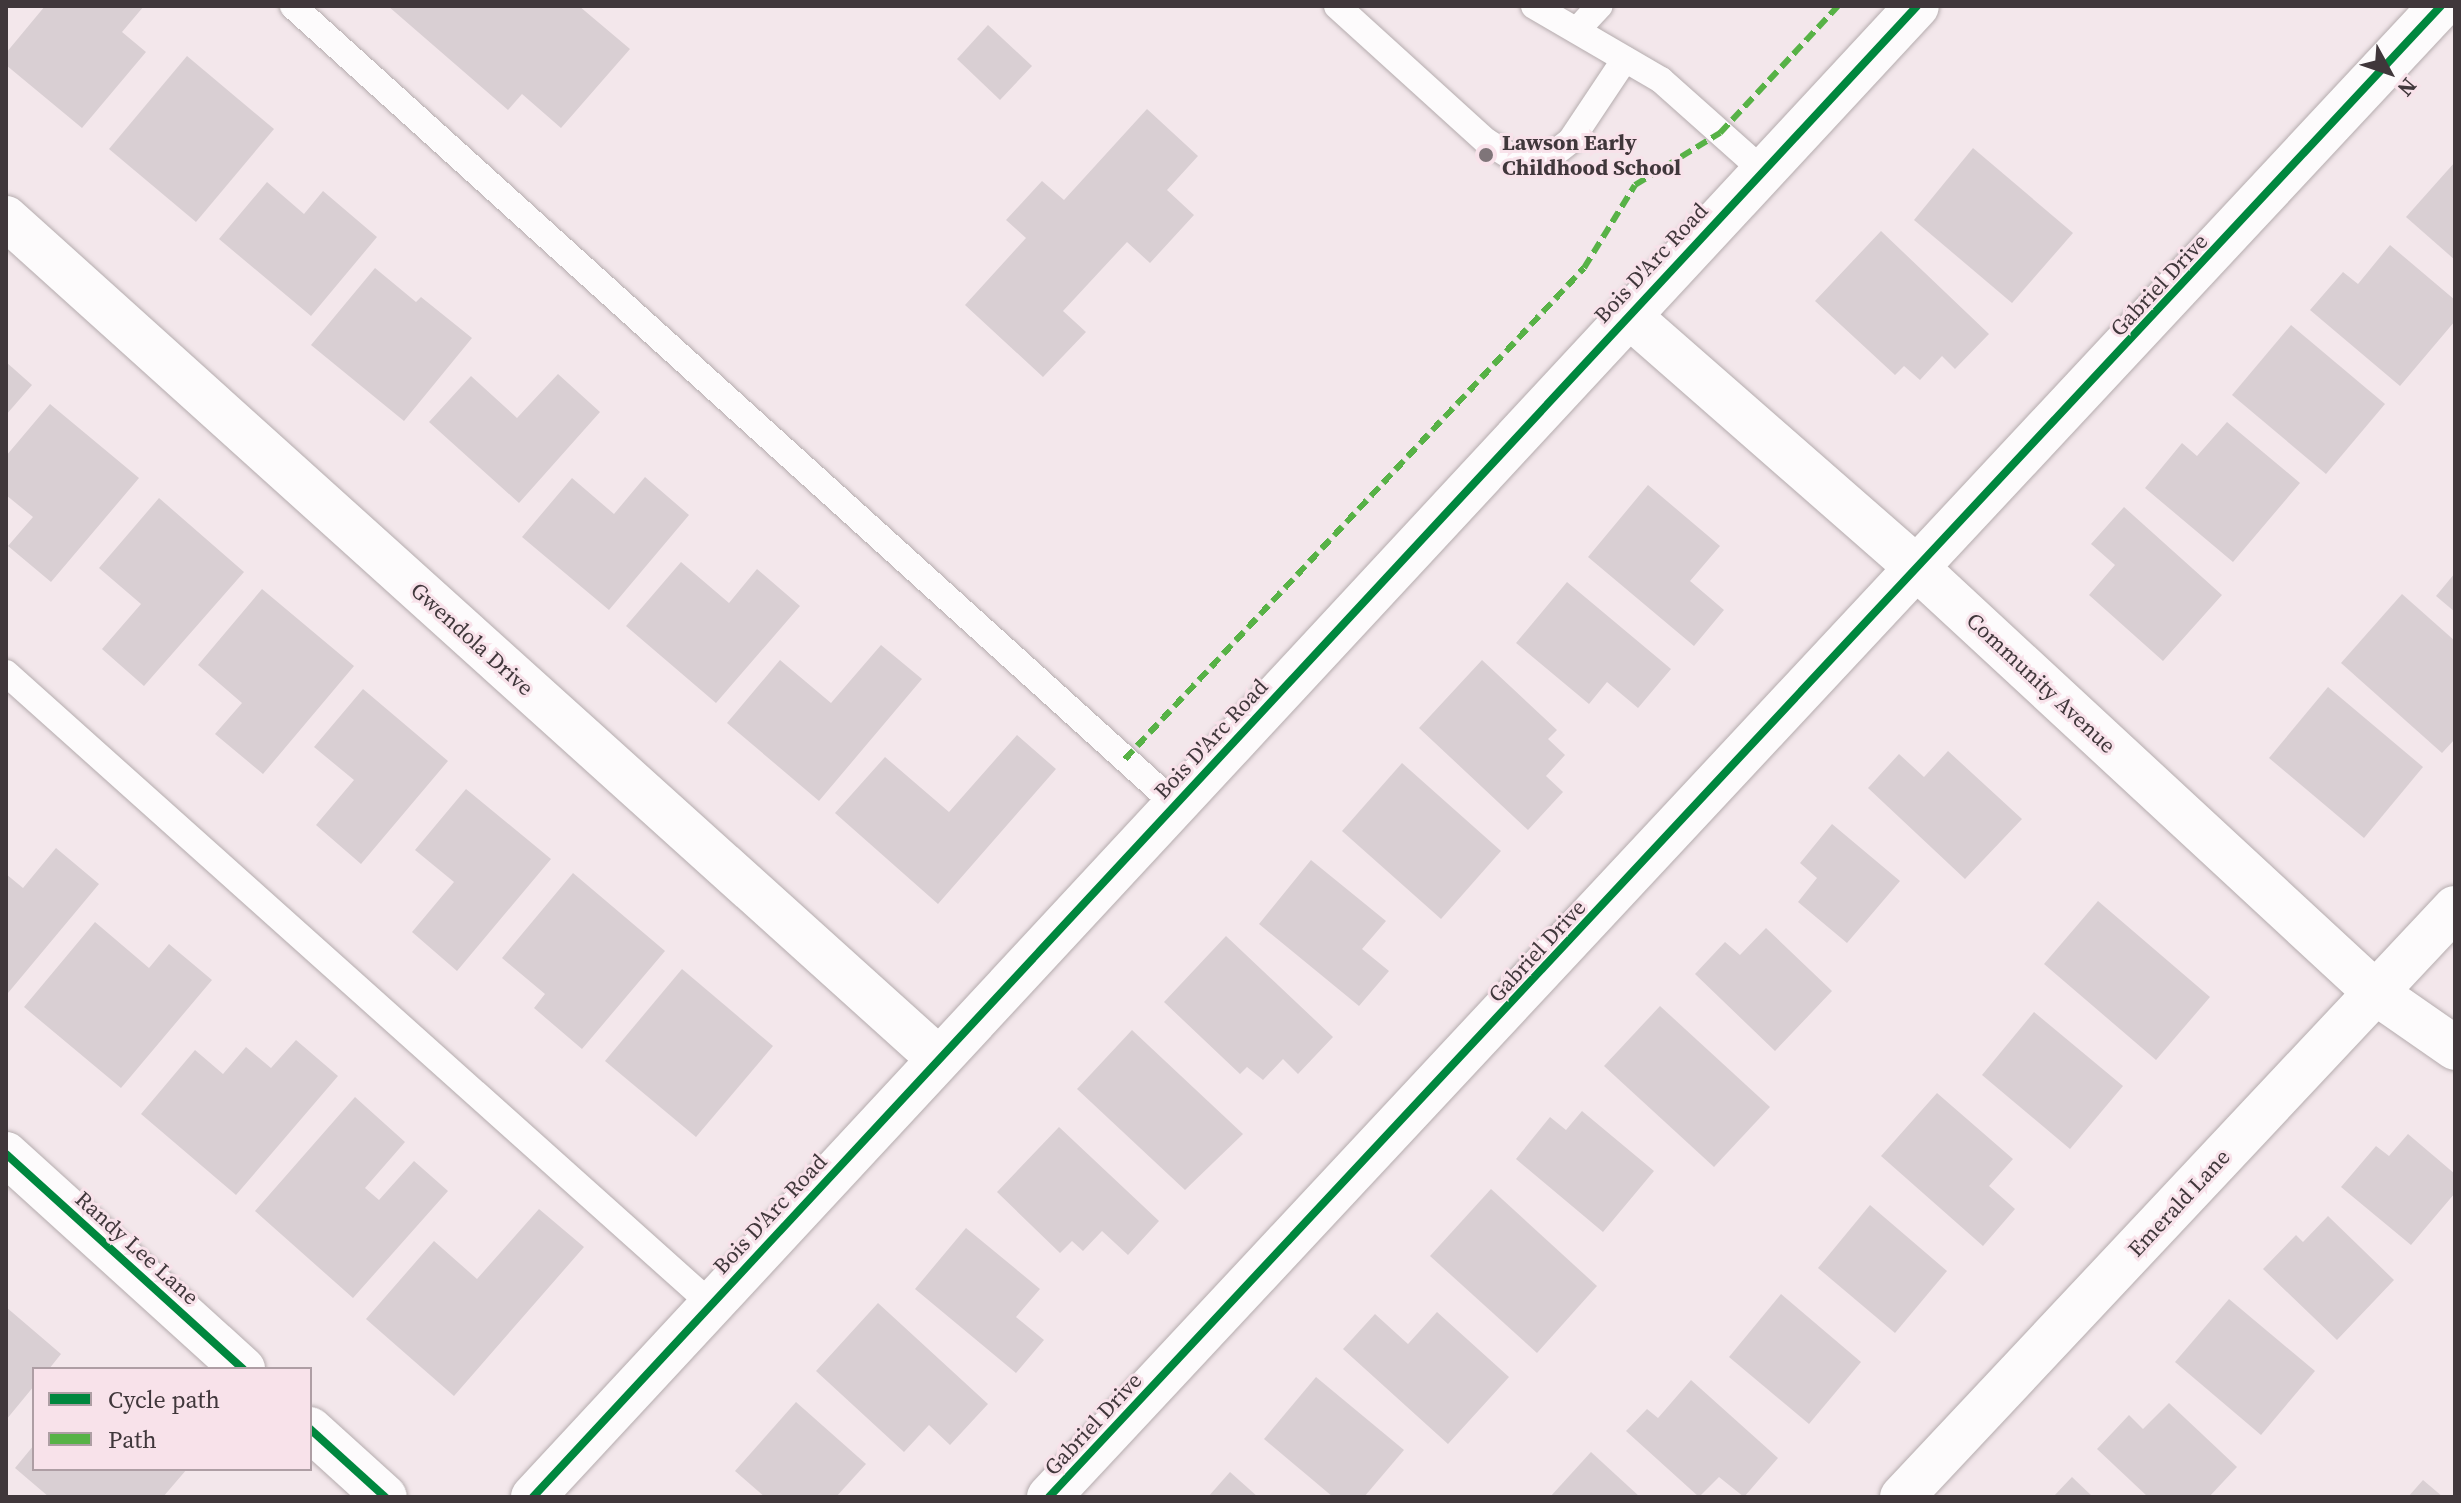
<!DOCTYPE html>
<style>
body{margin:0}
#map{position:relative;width:2461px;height:1503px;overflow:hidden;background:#f3e7eb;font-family:"Source Serif 4",serif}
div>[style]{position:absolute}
.building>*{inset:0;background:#d9cfd3}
.roads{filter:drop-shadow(0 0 2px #b5acae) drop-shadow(0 0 2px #b5acae)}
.service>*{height:26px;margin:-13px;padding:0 13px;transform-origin:13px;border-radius:13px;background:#fdfbfc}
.minor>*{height:44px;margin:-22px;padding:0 22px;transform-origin:22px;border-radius:22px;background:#fdfbfc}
.tertiary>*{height:44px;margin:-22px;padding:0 22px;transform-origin:22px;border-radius:22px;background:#fdfbfc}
.quiet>*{height:6px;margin-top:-3px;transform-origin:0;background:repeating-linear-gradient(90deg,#57b246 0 12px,transparent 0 18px)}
.cycleway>*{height:8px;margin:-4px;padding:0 4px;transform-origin:4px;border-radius:4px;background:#00873e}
.dots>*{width:22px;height:22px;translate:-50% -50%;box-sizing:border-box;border:4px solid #f8e2ea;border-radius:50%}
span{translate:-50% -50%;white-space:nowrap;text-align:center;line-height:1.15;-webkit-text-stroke:6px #f8e2ea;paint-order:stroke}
.poi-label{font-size:22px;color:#40373b;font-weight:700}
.left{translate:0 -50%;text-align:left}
.street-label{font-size:22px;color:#40373b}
.frame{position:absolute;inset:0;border:8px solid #40373b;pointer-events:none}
.legend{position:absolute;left:32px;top:1367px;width:280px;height:104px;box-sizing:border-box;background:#f8e2ea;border:2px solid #ae9ea4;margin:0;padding:10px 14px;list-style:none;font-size:24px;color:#40373b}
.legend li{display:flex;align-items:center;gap:16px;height:40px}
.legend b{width:40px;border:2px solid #ae9ea4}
.north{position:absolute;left:2349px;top:32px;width:80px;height:80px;-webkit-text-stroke:6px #f8e2ea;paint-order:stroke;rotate:130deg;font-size:22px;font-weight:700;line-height:32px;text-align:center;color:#40373b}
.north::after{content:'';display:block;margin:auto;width:28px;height:36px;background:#40373b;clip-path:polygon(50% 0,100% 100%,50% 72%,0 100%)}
</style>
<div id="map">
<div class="building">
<i style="clip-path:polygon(45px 6px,144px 6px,122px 32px,146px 52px,82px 128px,6px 65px,6px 53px)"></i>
<i style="clip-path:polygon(388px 6px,579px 6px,630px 49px,561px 128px,522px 94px,508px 110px)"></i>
<i style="clip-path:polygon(988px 25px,1032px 66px,1000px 100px,957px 59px)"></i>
<i style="clip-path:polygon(187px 56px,274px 129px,196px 222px,109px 149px)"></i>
<i style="clip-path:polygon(1147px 109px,1198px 156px,1167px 190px,1194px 215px,1150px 263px,1127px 242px,1063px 311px,1086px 332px,1043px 377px,965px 305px,1026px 238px,1006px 220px,1042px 181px,1064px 200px)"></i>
<i style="clip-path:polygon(1973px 148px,2073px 233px,2012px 303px,1914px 220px)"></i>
<i style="clip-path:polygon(2455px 162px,2455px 260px,2406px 217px)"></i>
<i style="clip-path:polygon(267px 182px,304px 214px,323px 191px,377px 237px,311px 316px,219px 239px)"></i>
<i style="clip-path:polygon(1881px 231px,1989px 334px,1955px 369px,1942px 356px,1920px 380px,1904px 366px,1895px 375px,1815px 301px)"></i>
<i style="clip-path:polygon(2390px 245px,2455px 300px,2455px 321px,2400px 386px,2310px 310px,2343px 272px,2358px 284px)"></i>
<i style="clip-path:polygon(375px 268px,416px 302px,421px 297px,472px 338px,404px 421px,311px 345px)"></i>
<i style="clip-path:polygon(2291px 325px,2385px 404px,2326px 474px,2232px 395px)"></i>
<i style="clip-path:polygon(6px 362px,32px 385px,6px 415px)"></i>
<i style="clip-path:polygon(558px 374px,600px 412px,519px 503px,429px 422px,471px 376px,517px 418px)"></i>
<i style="clip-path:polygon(50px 404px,139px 478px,51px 582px,8px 546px,33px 517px,6px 495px,6px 456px)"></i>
<i style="clip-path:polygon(2227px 422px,2300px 483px,2233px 562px,2145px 488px,2182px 443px,2197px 456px)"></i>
<i style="clip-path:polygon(645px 477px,689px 515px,609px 610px,522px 537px,572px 478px,614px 514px)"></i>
<i style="clip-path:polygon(1648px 485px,1720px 546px,1690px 581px,1724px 610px,1694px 646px,1588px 557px)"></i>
<i style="clip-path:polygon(159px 498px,244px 572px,144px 686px,102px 649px,141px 604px,99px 568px)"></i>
<i style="clip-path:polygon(2124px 507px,2222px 595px,2163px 661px,2089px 595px,2115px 565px,2091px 544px)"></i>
<i style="clip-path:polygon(681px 562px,729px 603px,757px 569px,800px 606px,716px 703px,626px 626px)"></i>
<i style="clip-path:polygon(2455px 573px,2455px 612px,2436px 596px)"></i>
<i style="clip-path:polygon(1567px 582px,1671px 669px,1638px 708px,1607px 682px,1589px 704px,1516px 643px)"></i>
<i style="clip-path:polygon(262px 589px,354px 666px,263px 774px,215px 734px,242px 703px,198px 665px)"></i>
<i style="clip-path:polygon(2402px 594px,2455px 641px,2455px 739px,2442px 753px,2341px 663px)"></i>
<i style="clip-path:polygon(881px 645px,922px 679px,819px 801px,727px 723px,780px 660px,831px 703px)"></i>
<i style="clip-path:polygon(1482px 660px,1557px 730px,1548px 739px,1565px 755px,1546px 776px,1563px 792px,1528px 830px,1419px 728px)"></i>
<i style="clip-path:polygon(2328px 687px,2423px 767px,2364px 838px,2269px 758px)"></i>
<i style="clip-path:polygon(363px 689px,448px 761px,361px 864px,316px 825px,354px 780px,314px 747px)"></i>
<i style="clip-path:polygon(1017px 735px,1056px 769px,938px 904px,835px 813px,885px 757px,949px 812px)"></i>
<i style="clip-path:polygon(1948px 751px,2022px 819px,1965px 879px,1868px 788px,1899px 754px,1924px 777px)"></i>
<i style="clip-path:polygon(1402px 763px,1501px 851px,1441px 919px,1342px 831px)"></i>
<i style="clip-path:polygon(466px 789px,551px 859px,457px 971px,412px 932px,454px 882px,415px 850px)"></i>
<i style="clip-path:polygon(1832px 824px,1900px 881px,1847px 943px,1798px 902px,1817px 878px,1800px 863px)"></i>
<i style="clip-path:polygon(56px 848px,99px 884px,8px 993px,6px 874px,23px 888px)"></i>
<i style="clip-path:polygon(1311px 860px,1386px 921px,1362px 949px,1389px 971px,1359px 1006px,1259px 924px)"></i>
<i style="clip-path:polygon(573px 873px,665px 951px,582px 1049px,534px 1008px,545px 994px,502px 958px)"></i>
<i style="clip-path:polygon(2098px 901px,2210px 997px,2156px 1060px,2044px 964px)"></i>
<i style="clip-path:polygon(95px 922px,149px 968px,169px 944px,212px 980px,121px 1088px,24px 1007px)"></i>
<i style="clip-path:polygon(1766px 928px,1832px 991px,1775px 1051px,1695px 974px,1725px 942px,1740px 955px)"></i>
<i style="clip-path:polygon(1226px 936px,1333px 1037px,1298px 1074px,1283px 1059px,1263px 1080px,1247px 1067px,1240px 1074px,1164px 1002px)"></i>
<i style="clip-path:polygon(682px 969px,773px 1046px,696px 1137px,605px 1061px)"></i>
<i style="clip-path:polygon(1660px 1006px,1770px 1107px,1714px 1167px,1604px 1066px)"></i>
<i style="clip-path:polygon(2034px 1012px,2123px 1086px,2070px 1149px,1982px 1075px)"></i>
<i style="clip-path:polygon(1132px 1030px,1243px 1134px,1185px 1190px,1077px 1089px)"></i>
<i style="clip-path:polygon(296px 1040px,338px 1076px,236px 1195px,141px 1114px,195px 1050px,223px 1074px,246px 1047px,271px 1068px)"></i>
<i style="clip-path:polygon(1937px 1093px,2013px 1159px,1989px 1186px,2015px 1209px,1983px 1246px,1881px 1156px)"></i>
<i style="clip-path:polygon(355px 1097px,405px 1142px,365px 1188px,379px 1200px,414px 1161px,448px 1191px,353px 1298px,255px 1211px)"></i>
<i style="clip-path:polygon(1582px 1111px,1654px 1171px,1603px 1232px,1516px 1159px,1550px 1117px,1566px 1130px)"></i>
<i style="clip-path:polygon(1059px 1127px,1159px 1221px,1128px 1255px,1102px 1231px,1083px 1251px,1072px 1241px,1060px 1253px,997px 1192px)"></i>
<i style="clip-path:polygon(2408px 1134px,2455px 1174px,2455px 1193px,2411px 1245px,2341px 1187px,2376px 1146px,2389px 1156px)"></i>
<i style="clip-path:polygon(1491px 1189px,1597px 1286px,1537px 1353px,1430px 1256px)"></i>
<i style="clip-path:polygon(1870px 1205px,1947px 1271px,1895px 1333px,1818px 1268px)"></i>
<i style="clip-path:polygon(539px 1209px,584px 1247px,454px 1396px,366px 1319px,434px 1241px,477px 1279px)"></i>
<i style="clip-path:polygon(2328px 1216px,2394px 1280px,2337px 1340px,2263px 1269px,2296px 1235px,2303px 1242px)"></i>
<i style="clip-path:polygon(966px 1228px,1040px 1289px,1016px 1317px,1044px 1340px,1016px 1373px,915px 1289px)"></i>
<i style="clip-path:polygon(1781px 1294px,1861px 1362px,1809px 1424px,1729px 1357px)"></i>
<i style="clip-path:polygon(2229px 1299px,2315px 1371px,2261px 1435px,2175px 1362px)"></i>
<i style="clip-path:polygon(878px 1303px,988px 1404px,950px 1445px,929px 1425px,904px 1452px,816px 1371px)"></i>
<i style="clip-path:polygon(6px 1307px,61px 1354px,49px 1369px,34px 1369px,34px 1386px,6px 1420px)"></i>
<i style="clip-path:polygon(1437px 1312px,1509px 1377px,1448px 1444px,1343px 1349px,1375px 1314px,1408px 1344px)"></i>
<i style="clip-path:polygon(1316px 1377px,1404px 1450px,1364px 1497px,1333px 1497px,1264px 1439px)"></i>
<i style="clip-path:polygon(1691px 1380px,1778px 1458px,1744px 1497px,1719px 1477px,1699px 1497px,1626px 1431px,1647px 1409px,1658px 1418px)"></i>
<i style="clip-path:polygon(796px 1402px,866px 1464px,836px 1497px,765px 1497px,735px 1471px)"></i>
<i style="clip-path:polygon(2169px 1403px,2237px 1467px,2209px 1497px,2148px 1497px,2097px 1449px,2129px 1415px,2143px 1429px)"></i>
<i style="clip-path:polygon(34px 1445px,34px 1469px,187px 1469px,163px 1497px,49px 1497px,15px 1468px)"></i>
<i style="clip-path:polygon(1591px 1452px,1640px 1497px,1550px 1497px)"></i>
<i style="clip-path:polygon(1230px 1472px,1258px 1497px,1208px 1497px)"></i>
<i style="clip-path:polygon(2072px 1477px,2093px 1497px,2053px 1497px)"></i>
<i style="clip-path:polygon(2423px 1480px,2443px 1497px,2408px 1497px)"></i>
</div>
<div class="roads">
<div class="service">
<i style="left:293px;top:6px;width:1189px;rotate:42.14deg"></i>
<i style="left:1337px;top:6px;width:201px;rotate:42.2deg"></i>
<i style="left:1486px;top:141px;width:34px;rotate:32deg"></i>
<i style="left:1515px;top:159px;width:32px"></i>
<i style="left:1547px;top:159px;width:31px;rotate:-38deg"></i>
<i style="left:1571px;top:140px;width:97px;rotate:-56.3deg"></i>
<i style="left:1534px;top:6px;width:147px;rotate:30.2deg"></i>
<i style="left:1661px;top:80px;width:135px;rotate:41.7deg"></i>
<i style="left:1577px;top:30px;width:33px;rotate:-47deg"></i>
<i style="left:6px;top:673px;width:946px;rotate:41.83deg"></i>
</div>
<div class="minor">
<i style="left:6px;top:218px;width:1256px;rotate:42.03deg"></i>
<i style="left:6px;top:1154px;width:320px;rotate:42.2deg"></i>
<i style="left:310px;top:1429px;width:101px;rotate:42.2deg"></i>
<i style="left:1049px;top:1497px;width:2040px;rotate:-46.97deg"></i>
<i style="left:1902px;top:1497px;width:808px;rotate:-46.81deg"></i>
</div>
<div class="tertiary">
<i style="left:1628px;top:315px;width:387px;rotate:41.2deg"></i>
<i style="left:1919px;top:570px;width:623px;rotate:42.79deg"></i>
<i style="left:2376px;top:993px;width:96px;rotate:34.8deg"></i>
<i style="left:533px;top:1497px;width:2034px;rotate:-47.13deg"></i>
</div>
</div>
<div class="quiet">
<i style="left:1125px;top:759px;width:672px;rotate:-46.93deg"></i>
<i style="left:1584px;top:268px;width:97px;rotate:-58.4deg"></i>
<i style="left:1635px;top:185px;width:100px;rotate:-31.5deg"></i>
<i style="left:1720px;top:133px;width:173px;rotate:-47.1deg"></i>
</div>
<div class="cycleway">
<i style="left:6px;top:1154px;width:320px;rotate:42.2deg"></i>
<i style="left:310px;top:1429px;width:101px;rotate:42.2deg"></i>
<i style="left:533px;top:1497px;width:2034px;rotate:-47.13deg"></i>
<i style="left:1049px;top:1497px;width:2040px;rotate:-46.97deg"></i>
</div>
<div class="dots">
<i style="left:1486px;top:155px;background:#7f7579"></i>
</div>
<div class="poi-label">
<span class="left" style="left:1502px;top:155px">Lawson Early<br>Childhood School</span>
</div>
<div class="street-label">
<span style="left:1651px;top:263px;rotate:-47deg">Bois D'Arc Road</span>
<span style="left:2159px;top:285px;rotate:-47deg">Gabriel Drive</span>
<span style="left:472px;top:639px;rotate:42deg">Gwendola Drive</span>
<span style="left:2041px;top:683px;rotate:43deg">Community Avenue</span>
<span style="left:1211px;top:739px;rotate:-47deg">Bois D'Arc Road</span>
<span style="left:1537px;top:951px;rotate:-47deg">Gabriel Drive</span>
<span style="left:2179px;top:1203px;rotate:-47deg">Emerald Lane</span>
<span style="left:770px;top:1214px;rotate:-47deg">Bois D'Arc Road</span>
<span style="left:137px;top:1248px;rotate:42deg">Randy Lee Lane</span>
<span style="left:1093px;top:1424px;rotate:-47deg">Gabriel Drive</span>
</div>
<div class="frame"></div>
<ul class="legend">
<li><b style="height:10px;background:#00873e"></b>Cycle path</li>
<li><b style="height:10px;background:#57b246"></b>Path</li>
</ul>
<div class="north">N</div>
</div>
